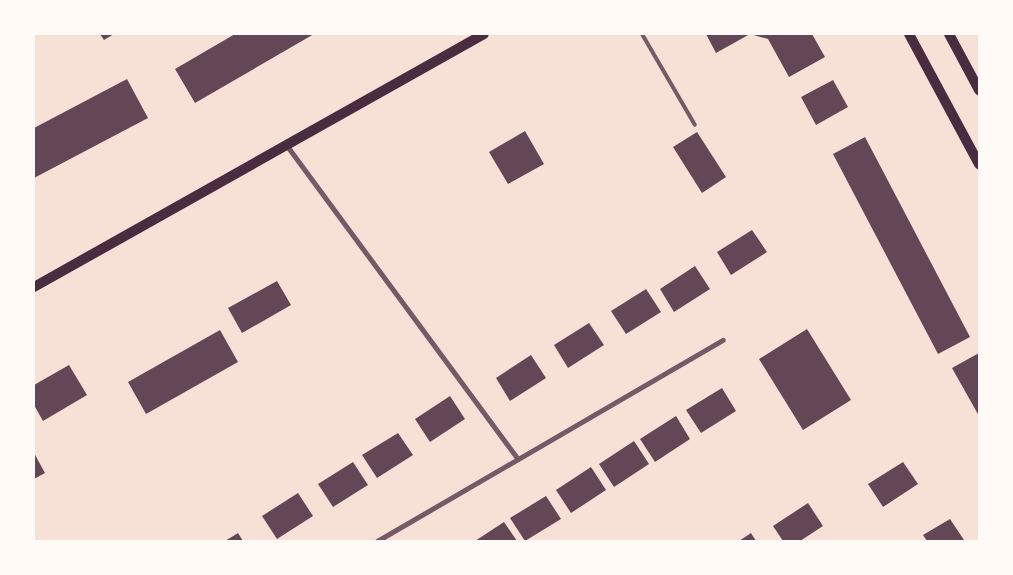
<!DOCTYPE html>
<style>
body{margin:0}
#map{position:relative;width:1013px;height:575px;overflow:hidden;background:#f7e1d7;font-family:Jost,sans-serif}
div>[style]{position:absolute}
.building>*{inset:0;background:#644757}
.service>*{height:4px;margin:-2px;padding:0 2px;transform-origin:2px;border-radius:2px;background:#755966}
.minor>*{height:5px;margin:-2.5px;padding:0 2.5px;transform-origin:2.5px;border-radius:2.5px;background:#755966}
.secondary>*{height:10px;margin:-5px;padding:0 5px;transform-origin:5px;border-radius:5px;background:#4a2c40}
span{translate:-50% -50%;white-space:nowrap;text-align:center;line-height:1.15;-webkit-text-stroke:4px #fffaf5;paint-order:stroke}
.frame{position:absolute;inset:0;border:35px solid #fffaf5;pointer-events:none}
</style>
<div id="map">
<div class="building">
<i style="clip-path:polygon(100px 34px,114px 34px,104px 40px)"></i>
<i style="clip-path:polygon(235px 34px,314px 34px,195px 103px,175px 69px)"></i>
<i style="clip-path:polygon(706px 34px,812px 34px,825px 57px,789px 77px,768px 39px,750px 34px,716px 53px)"></i>
<i style="clip-path:polygon(127px 79px,148px 118px,34px 178px,34px 128px)"></i>
<i style="clip-path:polygon(833px 80px,848px 107px,816px 125px,801px 97px)"></i>
<i style="clip-path:polygon(525px 131px,544px 164px,508px 184px,489px 152px)"></i>
<i style="clip-path:polygon(697px 132px,726px 177px,702px 193px,673px 147px)"></i>
<i style="clip-path:polygon(865px 137px,970px 337px,938px 354px,833px 154px)"></i>
<i style="clip-path:polygon(752px 230px,767px 252px,731px 275px,717px 252px)"></i>
<i style="clip-path:polygon(695px 266px,710px 289px,674px 312px,660px 289px)"></i>
<i style="clip-path:polygon(277px 281px,291px 305px,242px 333px,228px 308px)"></i>
<i style="clip-path:polygon(646px 289px,661px 312px,626px 334px,611px 311px)"></i>
<i style="clip-path:polygon(589px 323px,604px 345px,568px 368px,554px 345px)"></i>
<i style="clip-path:polygon(807px 329px,851px 400px,803px 430px,759px 359px)"></i>
<i style="clip-path:polygon(220px 330px,238px 362px,146px 414px,128px 382px)"></i>
<i style="clip-path:polygon(979px 353px,979px 416px,952px 368px)"></i>
<i style="clip-path:polygon(531px 355px,546px 378px,510px 401px,496px 378px)"></i>
<i style="clip-path:polygon(69px 365px,87px 395px,43px 421px,34px 405px,34px 385px)"></i>
<i style="clip-path:polygon(722px 388px,736px 411px,701px 433px,686px 410px)"></i>
<i style="clip-path:polygon(450px 396px,465px 419px,430px 442px,415px 419px)"></i>
<i style="clip-path:polygon(676px 416px,690px 439px,655px 462px,640px 439px)"></i>
<i style="clip-path:polygon(398px 433px,413px 455px,377px 478px,362px 455px)"></i>
<i style="clip-path:polygon(634px 441px,649px 464px,614px 487px,599px 464px)"></i>
<i style="clip-path:polygon(34px 453px,45px 473px,34px 479px)"></i>
<i style="clip-path:polygon(353px 462px,368px 485px,333px 507px,318px 484px)"></i>
<i style="clip-path:polygon(903px 462px,918px 484px,883px 507px,868px 484px)"></i>
<i style="clip-path:polygon(591px 467px,606px 490px,571px 513px,556px 490px)"></i>
<i style="clip-path:polygon(298px 493px,313px 516px,277px 539px,262px 516px)"></i>
<i style="clip-path:polygon(546px 496px,561px 519px,525px 541px,510px 518px)"></i>
<i style="clip-path:polygon(808px 503px,823px 526px,800px 541px,783px 541px,773px 526px)"></i>
<i style="clip-path:polygon(950px 519px,964px 540px,927px 541px,923px 535px)"></i>
<i style="clip-path:polygon(504px 522px,517px 541px,475px 541px)"></i>
<i style="clip-path:polygon(238px 533px,243px 541px,225px 541px)"></i>
<i style="clip-path:polygon(751px 533px,756px 541px,739px 541px)"></i>
</div>
<div class="service">
<i style="left:642px;top:34px;width:105px;rotate:59.8deg"></i>
</div>
<div class="minor">
<i style="left:287px;top:146px;width:388px;rotate:53.6deg"></i>
<i style="left:377px;top:541px;width:400px;rotate:-30.2deg"></i>
</div>
<div class="secondary">
<i style="left:909px;top:34px;width:148px;rotate:61.7deg"></i>
<i style="left:949px;top:34px;width:64px;rotate:61.8deg"></i>
<i style="left:34px;top:287px;width:516px;rotate:-29.35deg"></i>
</div>
<div class="frame"></div>
</div>
